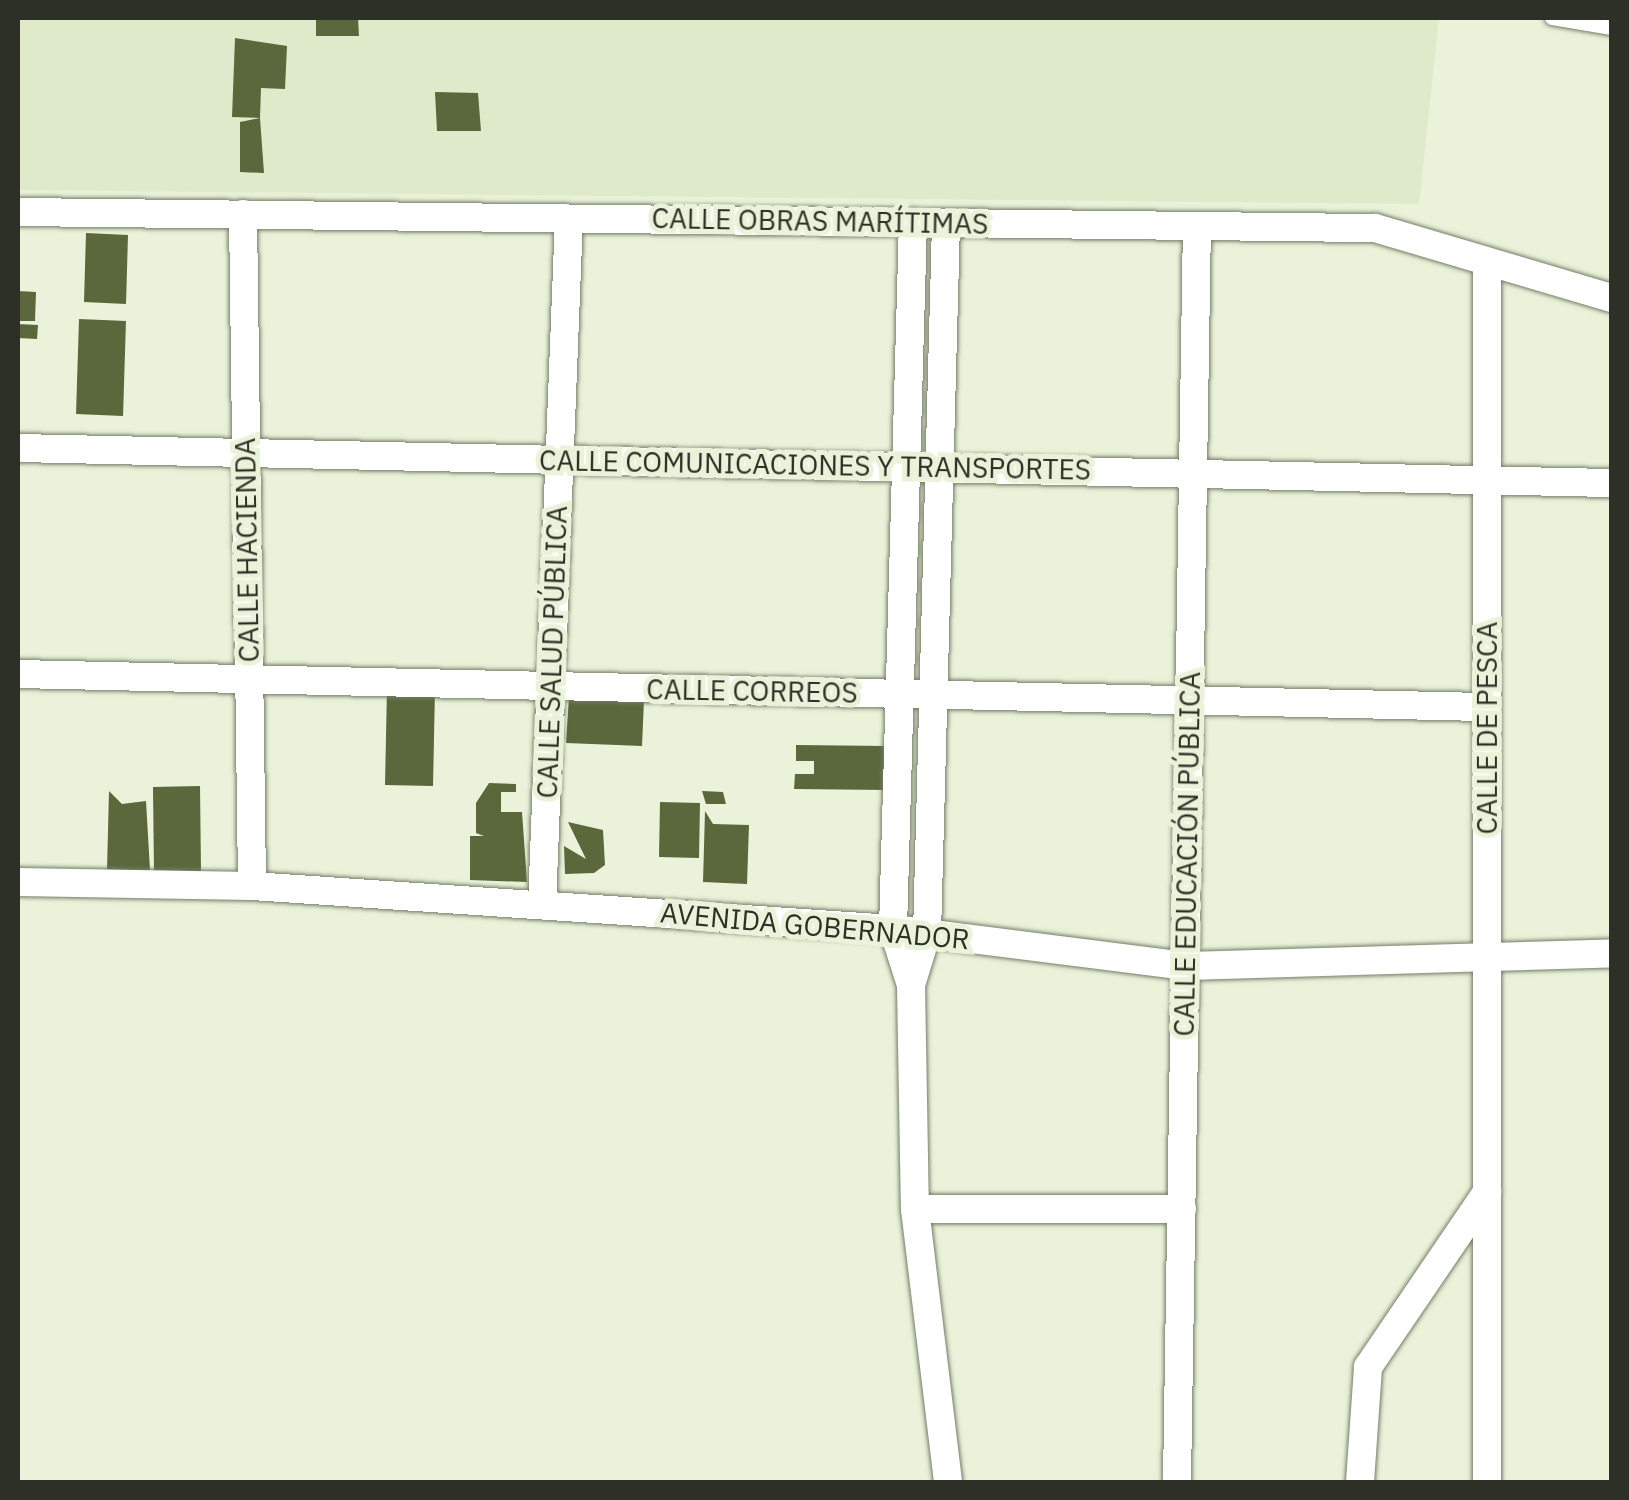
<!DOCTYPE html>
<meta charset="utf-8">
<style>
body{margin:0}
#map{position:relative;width:1629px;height:1500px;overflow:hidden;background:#eaf3da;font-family:"IBM Plex Sans",sans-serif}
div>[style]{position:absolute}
.built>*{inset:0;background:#deeac9}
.building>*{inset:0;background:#5a683c}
.roads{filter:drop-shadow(0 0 2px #757d67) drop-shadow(0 0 2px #757d67)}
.service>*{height:14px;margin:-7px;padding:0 7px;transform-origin:7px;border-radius:7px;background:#fff}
.minor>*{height:28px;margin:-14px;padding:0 14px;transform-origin:14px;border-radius:14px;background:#fff}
span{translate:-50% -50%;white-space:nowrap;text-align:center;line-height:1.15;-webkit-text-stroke:10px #eaf3da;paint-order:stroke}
.street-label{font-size:28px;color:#2d3027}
.frame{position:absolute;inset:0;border:20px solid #2d3027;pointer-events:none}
</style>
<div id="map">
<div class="built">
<i style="clip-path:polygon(18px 18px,1439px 18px,1419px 204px,18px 190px)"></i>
</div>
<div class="building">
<i style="clip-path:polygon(316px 18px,358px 18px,359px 36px,316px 36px)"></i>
<i style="clip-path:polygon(235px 38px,287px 46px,285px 89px,261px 88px,260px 118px,232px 117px)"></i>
<i style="clip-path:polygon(435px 92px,478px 93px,481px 131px,437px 131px)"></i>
<i style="clip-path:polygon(260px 118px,264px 173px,240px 172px,240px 122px)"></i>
<i style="clip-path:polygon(86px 233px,128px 235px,126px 304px,84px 302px)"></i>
<i style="clip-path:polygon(18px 291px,36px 292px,35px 321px,18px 321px)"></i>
<i style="clip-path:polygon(79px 319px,126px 321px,123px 416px,76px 414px)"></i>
<i style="clip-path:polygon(18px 324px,38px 325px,37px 339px,18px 338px)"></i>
<i style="clip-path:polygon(387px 688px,435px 689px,433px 786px,385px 785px)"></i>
<i style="clip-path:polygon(569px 696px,644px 700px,642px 746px,566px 743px)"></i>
<i style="clip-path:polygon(796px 745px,887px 746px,887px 790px,794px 789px,795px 774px,814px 774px,814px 761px,796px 761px)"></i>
<i style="clip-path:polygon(489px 783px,516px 784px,516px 792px,501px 792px,501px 812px,522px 812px,527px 882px,470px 880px,470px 836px,484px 836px,476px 833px,476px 803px)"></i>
<i style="clip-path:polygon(200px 786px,201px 873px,154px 874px,153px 787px)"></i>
<i style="clip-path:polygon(109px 791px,122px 804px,146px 801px,150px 870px,107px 870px)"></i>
<i style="clip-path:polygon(702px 791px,723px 792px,726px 804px,706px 804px)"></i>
<i style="clip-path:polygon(660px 802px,700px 803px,699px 858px,659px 857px)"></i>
<i style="clip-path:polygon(705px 811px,713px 824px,749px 825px,747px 884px,703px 882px)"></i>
<i style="clip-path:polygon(568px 822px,603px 830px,605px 865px,594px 873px,565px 874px,564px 846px,586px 859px)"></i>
</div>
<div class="roads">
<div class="service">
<i style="left:1552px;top:18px;width:61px;rotate:9.5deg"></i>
</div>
<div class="minor">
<i style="left:18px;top:212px;width:1357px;rotate:0.68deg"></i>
<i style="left:1375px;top:228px;width:247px;rotate:16.5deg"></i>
<i style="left:243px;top:214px;width:672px;rotate:89.23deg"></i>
<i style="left:946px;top:223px;width:710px;rotate:91.53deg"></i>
<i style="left:927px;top:933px;width:54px;rotate:107.1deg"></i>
<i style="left:911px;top:985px;width:224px;rotate:89deg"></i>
<i style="left:915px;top:1209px;width:275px;rotate:83.1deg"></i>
<i style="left:18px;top:448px;width:1594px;rotate:1.26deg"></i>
<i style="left:18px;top:674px;width:1469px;rotate:1.29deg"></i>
<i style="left:18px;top:882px;width:234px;rotate:1deg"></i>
<i style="left:252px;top:886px;width:642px;rotate:3.84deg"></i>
<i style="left:893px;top:929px;width:294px;rotate:7.2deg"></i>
<i style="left:1185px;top:966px;width:427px;rotate:-1.7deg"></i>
<i style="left:542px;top:905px;width:687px;rotate:-87.75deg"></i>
<i style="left:911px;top:985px;width:59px;rotate:-107.8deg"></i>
<i style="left:893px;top:929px;width:707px;rotate:-88.38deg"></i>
<i style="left:915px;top:1209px;width:267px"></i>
<i style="left:1177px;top:1482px;width:1256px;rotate:-89.09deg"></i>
<i style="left:1360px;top:1482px;width:115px;rotate:-86deg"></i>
<i style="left:1368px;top:1367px;width:212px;rotate:-55.8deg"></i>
<i style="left:1487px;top:1482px;width:1219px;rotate:-90deg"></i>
</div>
</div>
<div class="street-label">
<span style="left:820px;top:221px;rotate:1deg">CALLE OBRAS MARÍTIMAS</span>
<span style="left:815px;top:465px;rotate:1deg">CALLE COMUNICACIONES Y TRANSPORTES</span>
<span style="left:247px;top:550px;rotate:-91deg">CALLE HACIENDA</span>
<span style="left:552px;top:652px;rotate:-88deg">CALLE SALUD PÚBLICA</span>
<span style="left:752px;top:691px;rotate:1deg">CALLE CORREOS</span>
<span style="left:1487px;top:728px;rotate:-90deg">CALLE DE PESCA</span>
<span style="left:1187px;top:854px;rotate:-89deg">CALLE EDUCACIÓN PÚBLICA</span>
<span style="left:815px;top:926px;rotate:5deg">AVENIDA GOBERNADOR</span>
</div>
<div class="frame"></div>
</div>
